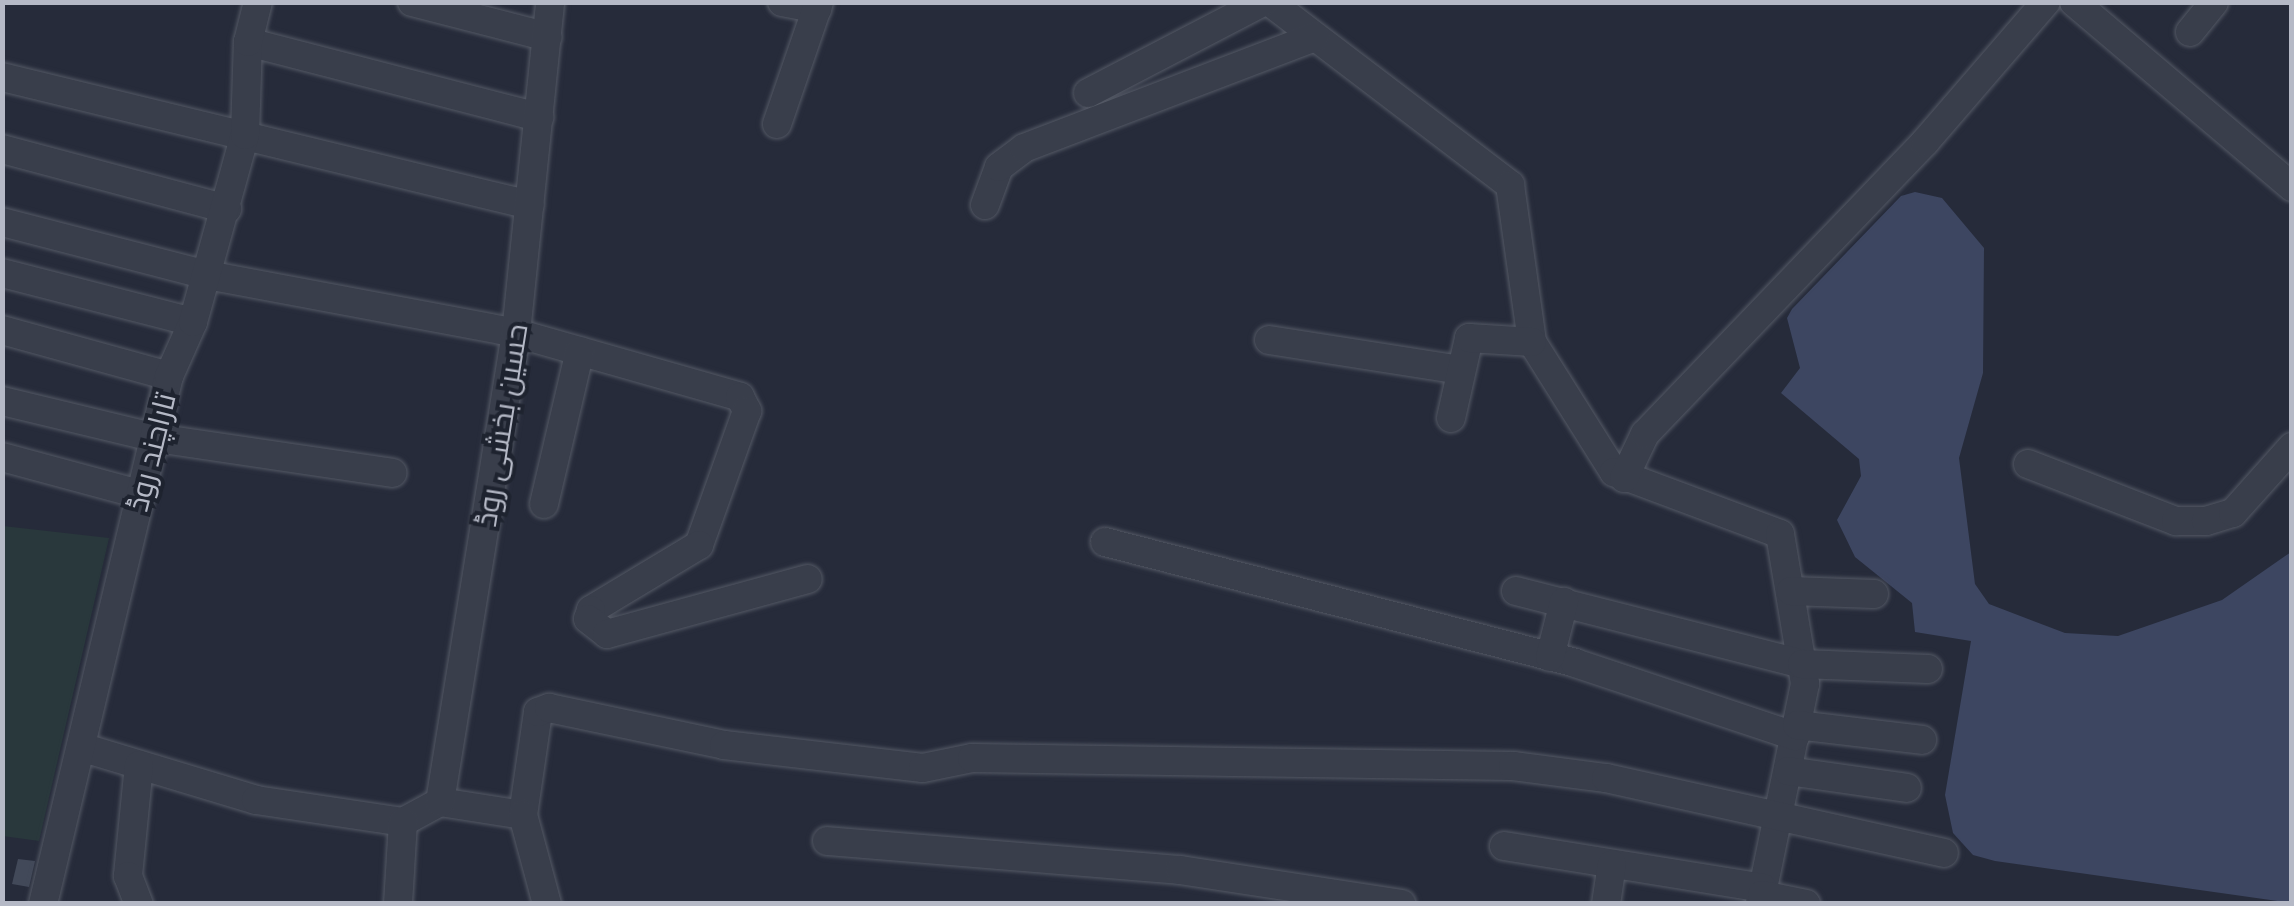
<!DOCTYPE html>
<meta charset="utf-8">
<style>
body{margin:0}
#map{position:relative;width:2294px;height:906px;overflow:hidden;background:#262b3a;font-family:"Open Sans",Cairo,sans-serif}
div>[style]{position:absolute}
.green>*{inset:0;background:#29383c}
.water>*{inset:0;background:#3d4661}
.building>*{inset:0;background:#424959}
.roads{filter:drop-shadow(0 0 2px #545965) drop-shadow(0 0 2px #545965)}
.minor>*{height:28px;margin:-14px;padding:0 14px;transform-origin:14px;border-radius:14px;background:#393e4b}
span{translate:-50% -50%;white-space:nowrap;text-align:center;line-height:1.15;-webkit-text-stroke:8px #1e232f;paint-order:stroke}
.street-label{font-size:30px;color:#b5b9c6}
.frame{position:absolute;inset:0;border:5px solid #b5b9c6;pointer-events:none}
</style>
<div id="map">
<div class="green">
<i style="clip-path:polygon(3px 526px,109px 538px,39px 841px,3px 836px)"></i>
</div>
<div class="water">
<i style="clip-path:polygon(1915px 192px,1942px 198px,1984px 248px,1983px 373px,1959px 458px,1975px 584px,1989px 604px,2065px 633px,2118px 636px,2222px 600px,2291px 552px,2291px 903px,1995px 861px,1973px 855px,1953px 833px,1945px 795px,1971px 641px,1915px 632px,1912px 603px,1855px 557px,1837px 520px,1861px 476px,1859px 459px,1781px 393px,1800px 368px,1787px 318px,1792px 309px,1901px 196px)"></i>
</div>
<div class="building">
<i style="clip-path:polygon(18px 859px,35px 861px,29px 887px,12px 884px)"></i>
</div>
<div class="roads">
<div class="minor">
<i style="left:412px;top:2px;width:140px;rotate:14.4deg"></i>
<i style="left:782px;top:2px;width:36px;rotate:11deg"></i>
<i style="left:1270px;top:2px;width:302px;rotate:37.3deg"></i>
<i style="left:1510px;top:185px;width:159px;rotate:82deg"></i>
<i style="left:1532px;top:342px;width:154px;rotate:57.8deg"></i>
<i style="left:1614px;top:472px;width:177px;rotate:20.5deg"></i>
<i style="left:1780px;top:534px;width:152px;rotate:80.5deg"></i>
<i style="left:1805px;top:684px;width:225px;rotate:101.6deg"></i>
<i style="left:2074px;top:2px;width:286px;rotate:40.3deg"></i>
<i style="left:2190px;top:32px;width:38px;rotate:-51deg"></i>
<i style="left:248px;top:42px;width:301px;rotate:14.5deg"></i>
<i style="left:2px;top:77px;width:543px;rotate:13.63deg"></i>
<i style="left:1088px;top:93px;width:197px;rotate:-27.5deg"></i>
<i style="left:777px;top:124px;width:129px;rotate:-71deg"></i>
<i style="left:2px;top:149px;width:233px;rotate:14.9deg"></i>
<i style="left:985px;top:205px;width:40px;rotate:-69.8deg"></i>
<i style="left:999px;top:167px;width:31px;rotate:-37deg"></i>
<i style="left:1024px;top:148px;width:311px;rotate:-20.9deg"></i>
<i style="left:2px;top:222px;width:212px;rotate:14.5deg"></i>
<i style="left:207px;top:275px;width:314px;rotate:10.6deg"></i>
<i style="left:516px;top:333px;width:233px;rotate:15.9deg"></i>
<i style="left:740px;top:397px;width:16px;rotate:63deg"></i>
<i style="left:747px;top:411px;width:142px;rotate:109.7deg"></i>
<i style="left:699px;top:545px;width:126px;rotate:149deg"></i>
<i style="left:591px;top:610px;width:9px;rotate:108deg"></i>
<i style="left:588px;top:619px;width:24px;rotate:38deg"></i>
<i style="left:607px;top:634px;width:208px;rotate:-15.3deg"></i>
<i style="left:2px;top:273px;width:197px;rotate:14.4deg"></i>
<i style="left:2px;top:330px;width:173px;rotate:15.4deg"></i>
<i style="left:1269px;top:340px;width:194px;rotate:8.9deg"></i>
<i style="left:2px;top:401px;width:158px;rotate:13.5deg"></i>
<i style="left:156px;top:438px;width:239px;rotate:8.4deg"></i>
<i style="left:1451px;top:418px;width:82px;rotate:-77.3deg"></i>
<i style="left:1469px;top:338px;width:63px;rotate:3.6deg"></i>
<i style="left:2px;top:457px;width:142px;rotate:15.1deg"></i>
<i style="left:2028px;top:464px;width:159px;rotate:21.1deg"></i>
<i style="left:2176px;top:521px;width:30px"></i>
<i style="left:2206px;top:521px;width:28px;rotate:-17deg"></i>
<i style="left:2233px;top:513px;width:89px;rotate:-48.2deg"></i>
<i style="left:1624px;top:478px;width:49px;rotate:-64.5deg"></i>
<i style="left:1645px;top:434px;width:405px;rotate:-46.2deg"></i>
<i style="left:1925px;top:142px;width:185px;rotate:-49.2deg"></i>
<i style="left:544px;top:504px;width:157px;rotate:-76.8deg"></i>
<i style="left:1105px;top:542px;width:485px;rotate:14.4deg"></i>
<i style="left:1575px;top:663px;width:232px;rotate:18.4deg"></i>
<i style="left:1516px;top:591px;width:295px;rotate:14.3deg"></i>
<i style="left:1802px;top:664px;width:126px;rotate:2.3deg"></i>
<i style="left:1791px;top:591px;width:83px;rotate:2.1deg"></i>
<i style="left:1550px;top:657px;width:57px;rotate:-75.7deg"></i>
<i style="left:1797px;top:725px;width:126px;rotate:6.8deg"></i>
<i style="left:84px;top:748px;width:180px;rotate:16.8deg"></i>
<i style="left:256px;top:800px;width:149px;rotate:8.5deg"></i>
<i style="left:139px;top:765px;width:112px;rotate:95.7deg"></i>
<i style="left:128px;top:876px;width:30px;rotate:69deg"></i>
<i style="left:1788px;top:771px;width:120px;rotate:8.1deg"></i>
<i style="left:440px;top:802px;width:84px;rotate:8.9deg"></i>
<i style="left:523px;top:815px;width:104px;rotate:-81.7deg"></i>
<i style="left:538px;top:712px;width:12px;rotate:-20deg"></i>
<i style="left:549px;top:708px;width:179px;rotate:11.9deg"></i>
<i style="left:724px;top:745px;width:200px;rotate:6.6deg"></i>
<i style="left:923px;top:768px;width:50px;rotate:-11.5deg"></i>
<i style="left:972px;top:758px;width:541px;rotate:0.85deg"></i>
<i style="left:1513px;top:766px;width:94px;rotate:7.4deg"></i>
<i style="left:1606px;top:778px;width:346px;rotate:12.5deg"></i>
<i style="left:523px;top:815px;width:92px;rotate:74.9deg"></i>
<i style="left:403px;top:822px;width:42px;rotate:-28.4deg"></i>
<i style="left:440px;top:802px;width:475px;rotate:-80.8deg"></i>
<i style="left:516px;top:333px;width:333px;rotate:-84.1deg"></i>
<i style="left:827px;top:841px;width:354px;rotate:4.7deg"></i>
<i style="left:1180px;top:870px;width:224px;rotate:8.7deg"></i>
<i style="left:1504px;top:846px;width:262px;rotate:9.2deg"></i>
<i style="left:1762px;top:895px;width:45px;rotate:11.6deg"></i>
<i style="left:43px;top:904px;width:543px;rotate:-76.58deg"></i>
<i style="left:169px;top:376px;width:59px;rotate:-66deg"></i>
<i style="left:193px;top:322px;width:194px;rotate:-74.5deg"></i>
<i style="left:245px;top:135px;width:93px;rotate:-88.2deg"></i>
<i style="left:248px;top:42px;width:41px;rotate:-76deg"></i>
<i style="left:398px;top:904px;width:82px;rotate:-86.5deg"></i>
<i style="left:1606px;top:904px;width:40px;rotate:-81.5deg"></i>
</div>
</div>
<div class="street-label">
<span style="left:501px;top:425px;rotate:-81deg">حسین بخشی روڈ</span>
<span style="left:151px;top:452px;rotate:-76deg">تاراچند روڈ</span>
</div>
<div class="frame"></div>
</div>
